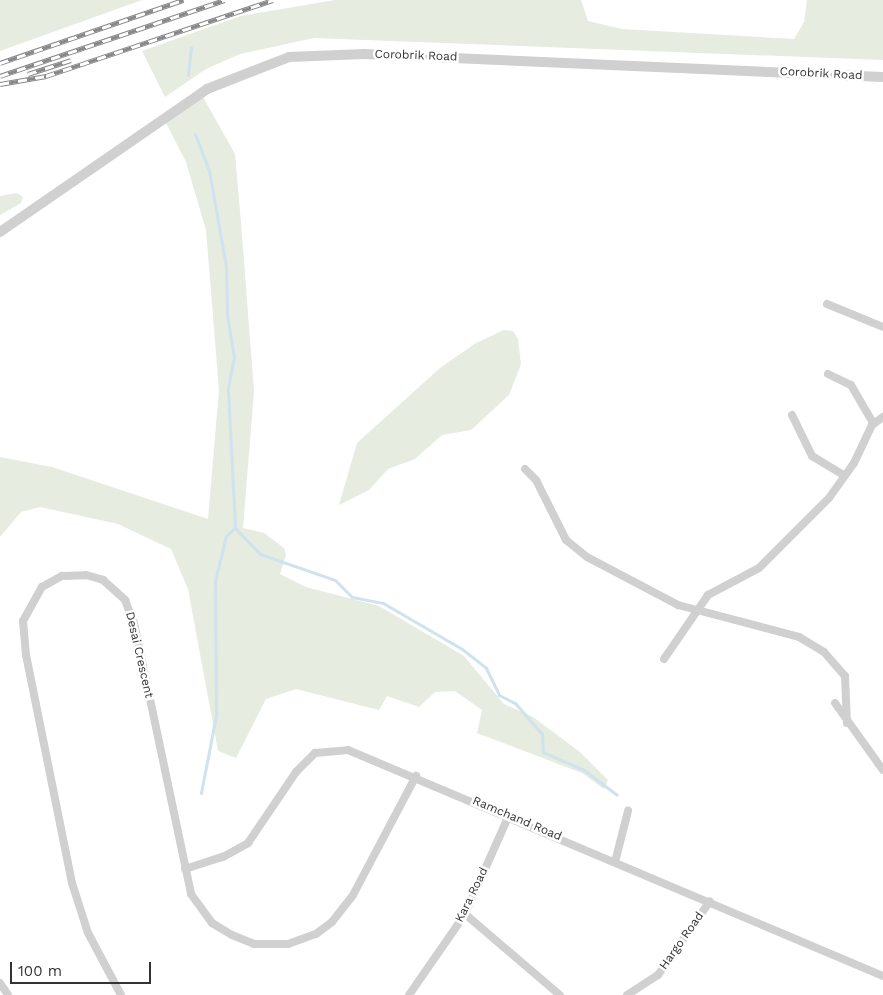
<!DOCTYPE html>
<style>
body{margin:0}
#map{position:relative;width:883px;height:995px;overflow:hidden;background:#fff;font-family:"Work Sans",sans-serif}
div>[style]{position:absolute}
.green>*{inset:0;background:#e6ecdf}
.stream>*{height:3px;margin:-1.5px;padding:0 1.5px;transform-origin:1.5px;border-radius:1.5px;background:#cfe2ee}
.minor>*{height:8px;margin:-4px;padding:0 4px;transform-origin:4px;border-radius:4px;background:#d0d0d0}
.tertiary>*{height:10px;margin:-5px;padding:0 5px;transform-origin:5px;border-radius:5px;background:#d0d0d0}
.rail>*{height:5px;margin-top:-2.5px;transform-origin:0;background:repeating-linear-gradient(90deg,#fff 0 9px,#888 0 18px);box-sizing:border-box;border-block:1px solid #888}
span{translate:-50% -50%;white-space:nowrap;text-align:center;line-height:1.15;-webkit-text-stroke:5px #fff;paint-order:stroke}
.street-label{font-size:12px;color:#333}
.scale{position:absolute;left:10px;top:962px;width:141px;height:22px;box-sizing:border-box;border:2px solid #333;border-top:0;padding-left:6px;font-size:15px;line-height:18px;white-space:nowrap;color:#333;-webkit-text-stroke:4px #fff;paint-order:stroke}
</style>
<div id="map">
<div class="green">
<i style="clip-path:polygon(0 0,142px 0,0 51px)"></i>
<i style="clip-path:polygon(335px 0,581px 0,588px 21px,622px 29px,794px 39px,804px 22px,807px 0,883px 0,883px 60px,314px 38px,240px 54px,206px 69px,165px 97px,142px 51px,241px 16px)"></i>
<i style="clip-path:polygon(203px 97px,235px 154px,241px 223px,254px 391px,243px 528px,264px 533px,284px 548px,286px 555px,280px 574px,306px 587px,379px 606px,464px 656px,504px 704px,533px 717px,580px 752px,608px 780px,604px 789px,582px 773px,477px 733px,482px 710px,455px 691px,435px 692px,419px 707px,387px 696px,379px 710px,296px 689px,266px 699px,236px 758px,218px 751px,188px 589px,171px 549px,118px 524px,40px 507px,21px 512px,0 537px,0 457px,52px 467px,208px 519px,219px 390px,206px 230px,186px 162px,166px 123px)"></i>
<i style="clip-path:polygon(17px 193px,23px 197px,21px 203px,0 215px,0 196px)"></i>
<i style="clip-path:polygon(504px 330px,513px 331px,518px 339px,521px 364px,509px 395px,471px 430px,442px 435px,415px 459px,388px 469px,369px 490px,339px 505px,357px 443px,440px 368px,476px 343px)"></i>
</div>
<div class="stream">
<i style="left:188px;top:75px;width:28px;rotate:-84deg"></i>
<i style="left:195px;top:134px;width:39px;rotate:69deg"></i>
<i style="left:209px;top:170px;width:97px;rotate:80deg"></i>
<i style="left:226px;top:266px;width:49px;rotate:88.8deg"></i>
<i style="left:227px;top:315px;width:43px;rotate:80.5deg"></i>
<i style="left:234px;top:357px;width:33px;rotate:101deg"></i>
<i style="left:228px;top:389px;width:139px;rotate:87.1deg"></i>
<i style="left:235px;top:528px;width:36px;rotate:46deg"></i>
<i style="left:260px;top:554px;width:79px;rotate:19.1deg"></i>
<i style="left:335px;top:580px;width:24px;rotate:45deg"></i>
<i style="left:352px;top:597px;width:32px;rotate:11deg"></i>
<i style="left:383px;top:603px;width:91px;rotate:30.2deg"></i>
<i style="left:462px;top:649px;width:31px;rotate:38deg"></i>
<i style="left:486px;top:668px;width:30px;rotate:64deg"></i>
<i style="left:499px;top:695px;width:18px;rotate:27deg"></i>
<i style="left:515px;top:703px;width:41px;rotate:48.9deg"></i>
<i style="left:542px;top:734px;width:18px;rotate:87deg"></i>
<i style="left:543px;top:752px;width:45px;rotate:23.7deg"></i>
<i style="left:584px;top:770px;width:41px;rotate:37.1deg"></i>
<i style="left:201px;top:793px;width:79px;rotate:-79.1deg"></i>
<i style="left:216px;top:715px;width:134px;rotate:-90.4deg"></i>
<i style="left:215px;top:581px;width:46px;rotate:-76.3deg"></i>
<i style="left:226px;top:536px;width:12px;rotate:-42deg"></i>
</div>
<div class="minor">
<i style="left:827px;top:304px;width:61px;rotate:22.3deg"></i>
<i style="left:828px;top:374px;width:25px;rotate:26deg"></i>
<i style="left:851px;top:385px;width:44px;rotate:59.9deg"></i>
<i style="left:792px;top:415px;width:46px;rotate:64deg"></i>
<i style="left:812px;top:456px;width:37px;rotate:31deg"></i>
<i style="left:525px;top:469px;width:16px;rotate:45deg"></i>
<i style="left:536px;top:480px;width:67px;rotate:63.4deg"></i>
<i style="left:566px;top:540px;width:27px;rotate:39deg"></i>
<i style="left:587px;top:557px;width:103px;rotate:27.8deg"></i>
<i style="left:678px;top:605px;width:125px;rotate:14.8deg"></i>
<i style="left:799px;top:637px;width:29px;rotate:31deg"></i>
<i style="left:824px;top:652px;width:32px;rotate:49deg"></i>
<i style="left:845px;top:676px;width:47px;rotate:87.6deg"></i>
<i style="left:664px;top:659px;width:78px;rotate:-55.5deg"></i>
<i style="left:708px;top:595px;width:58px;rotate:-27.9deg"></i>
<i style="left:759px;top:568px;width:99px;rotate:-45deg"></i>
<i style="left:829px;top:498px;width:43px;rotate:-54.5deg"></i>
<i style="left:854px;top:463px;width:42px;rotate:-64.7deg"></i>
<i style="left:872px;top:425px;width:14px;rotate:-36deg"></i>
<i style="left:835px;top:703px;width:82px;rotate:54.4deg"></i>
<i style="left:615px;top:862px;width:53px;rotate:-75.7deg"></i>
<i style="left:185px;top:869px;width:40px;rotate:-18deg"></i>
<i style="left:223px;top:857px;width:29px;rotate:-29deg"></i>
<i style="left:248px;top:843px;width:86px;rotate:-55.9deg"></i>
<i style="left:296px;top:772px;width:27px;rotate:-45deg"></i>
<i style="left:315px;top:753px;width:33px;rotate:-5deg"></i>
<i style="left:348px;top:750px;width:581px;rotate:22.9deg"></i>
<i style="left:465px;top:914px;width:125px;rotate:40.5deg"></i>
<i style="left:0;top:983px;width:14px;rotate:56deg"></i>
<i style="left:121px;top:995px;width:70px;rotate:-118deg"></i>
<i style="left:88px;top:933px;width:52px;rotate:-107.7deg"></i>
<i style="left:72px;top:883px;width:233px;rotate:-101.4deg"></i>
<i style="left:26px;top:655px;width:34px;rotate:-95deg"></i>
<i style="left:23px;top:621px;width:39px;rotate:-61deg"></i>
<i style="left:42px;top:587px;width:23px;rotate:-29deg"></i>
<i style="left:62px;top:576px;width:24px;rotate:-2deg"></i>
<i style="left:86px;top:575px;width:18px;rotate:16deg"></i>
<i style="left:103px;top:580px;width:30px;rotate:42deg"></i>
<i style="left:125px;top:600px;width:25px;rotate:69deg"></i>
<i style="left:134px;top:623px;width:277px;rotate:78.1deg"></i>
<i style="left:191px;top:894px;width:36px;rotate:54deg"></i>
<i style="left:212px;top:923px;width:23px;rotate:31deg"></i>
<i style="left:232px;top:935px;width:24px;rotate:22deg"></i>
<i style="left:254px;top:944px;width:34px"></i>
<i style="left:288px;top:944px;width:30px;rotate:-20deg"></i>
<i style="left:316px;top:934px;width:20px;rotate:-37deg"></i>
<i style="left:332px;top:922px;width:34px;rotate:-52deg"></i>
<i style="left:353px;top:895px;width:135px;rotate:-62.1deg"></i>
<i style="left:409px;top:995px;width:98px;rotate:-55.3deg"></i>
<i style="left:465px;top:914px;width:108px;rotate:-66deg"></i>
<i style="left:627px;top:995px;width:37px;rotate:-33deg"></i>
<i style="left:658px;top:975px;width:90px;rotate:-54.9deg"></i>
</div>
<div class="tertiary">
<i style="left:0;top:232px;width:252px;rotate:-34.6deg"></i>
<i style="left:207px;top:89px;width:88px;rotate:-21.3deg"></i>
<i style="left:289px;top:57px;width:75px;rotate:-2.3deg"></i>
<i style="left:364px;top:54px;width:520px;rotate:2.54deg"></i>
</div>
<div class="rail">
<i style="left:0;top:63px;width:194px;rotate:-19deg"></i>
<i style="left:28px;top:74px;width:45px;rotate:-18deg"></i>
<i style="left:0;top:76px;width:237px;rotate:-18.7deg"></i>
<i style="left:0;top:84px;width:47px;rotate:-9.9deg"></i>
<i style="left:46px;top:76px;width:239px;rotate:-18.5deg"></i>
</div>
<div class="street-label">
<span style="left:416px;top:56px;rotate:2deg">Corobrik Road</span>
<span style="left:821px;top:74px;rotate:3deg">Corobrik Road</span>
<span style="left:139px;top:655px;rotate:77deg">Desai Crescent</span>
<span style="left:517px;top:819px;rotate:23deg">Ramchand Road</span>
<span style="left:472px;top:895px;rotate:-64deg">Kara Road</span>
<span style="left:682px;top:941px;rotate:-55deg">Hargo Road</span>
</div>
<div class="scale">100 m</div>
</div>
